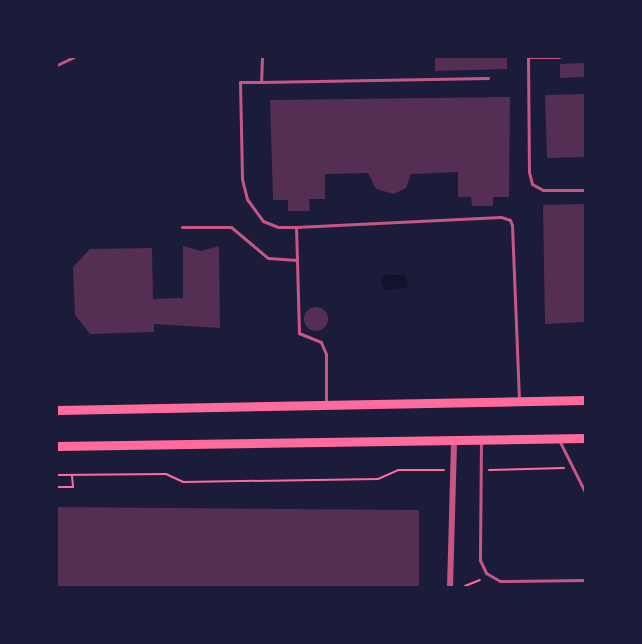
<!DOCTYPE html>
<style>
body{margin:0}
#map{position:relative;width:642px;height:644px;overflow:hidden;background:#1b1b3a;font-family:"Roboto Condensed",sans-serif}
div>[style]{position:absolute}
.water>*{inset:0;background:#12122b}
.building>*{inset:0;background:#542f53}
.round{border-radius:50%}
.path>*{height:2px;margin:-1px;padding:0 1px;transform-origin:1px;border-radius:1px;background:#ff6b9d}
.service>*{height:3px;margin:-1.5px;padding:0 1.5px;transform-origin:1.5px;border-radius:1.5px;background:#c65784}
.minor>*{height:6px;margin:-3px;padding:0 3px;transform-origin:3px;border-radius:3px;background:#c65784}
.primary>*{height:9px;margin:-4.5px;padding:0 4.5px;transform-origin:4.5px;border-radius:4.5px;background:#ff6b9d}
span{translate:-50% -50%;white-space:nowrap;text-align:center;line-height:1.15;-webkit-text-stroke:4.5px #1b1b3a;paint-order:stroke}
.frame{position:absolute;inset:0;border:58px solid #1b1b3a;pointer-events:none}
</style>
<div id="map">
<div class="water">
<i style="clip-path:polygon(385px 275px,405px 275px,408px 287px,384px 290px,381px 281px)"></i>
</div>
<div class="building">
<i style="clip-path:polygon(435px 57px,507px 57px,507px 69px,435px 71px)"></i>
<i style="clip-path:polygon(585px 63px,585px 77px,560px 78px,560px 64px)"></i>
<i style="clip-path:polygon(585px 94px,585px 157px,547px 158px,545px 95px)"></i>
<i style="clip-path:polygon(510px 97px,509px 197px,493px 197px,493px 206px,472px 206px,471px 197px,458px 197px,458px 172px,411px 174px,406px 188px,394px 194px,376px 189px,368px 173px,325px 174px,325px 199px,309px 199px,310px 211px,288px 211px,288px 200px,273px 200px,270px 100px)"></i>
<i style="clip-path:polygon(585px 204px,585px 322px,545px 324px,543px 205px)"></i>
<i style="clip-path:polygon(183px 246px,201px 251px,219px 246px,220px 328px,154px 324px,154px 332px,90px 334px,75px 315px,73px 267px,90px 249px,152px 248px,153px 299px,183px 298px)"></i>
<i class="round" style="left:304px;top:307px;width:24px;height:24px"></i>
<i style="clip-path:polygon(57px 507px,419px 510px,419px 587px,57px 587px)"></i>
</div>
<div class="path">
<i style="left:489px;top:470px;width:75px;rotate:-1.5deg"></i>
<i style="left:57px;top:475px;width:109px;rotate:-0.5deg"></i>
<i style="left:166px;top:474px;width:19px;rotate:25deg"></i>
<i style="left:183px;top:482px;width:195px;rotate:-0.9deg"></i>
<i style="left:378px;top:479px;width:22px;rotate:-24deg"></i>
<i style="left:398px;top:470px;width:46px"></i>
<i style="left:57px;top:487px;width:16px"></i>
<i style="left:73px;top:487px;width:11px;rotate:-95deg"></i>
<i style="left:465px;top:586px;width:16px;rotate:-22deg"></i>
</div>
<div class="service">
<i style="left:262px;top:57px;width:25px;rotate:92deg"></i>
<i style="left:261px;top:82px;width:21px;rotate:180deg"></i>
<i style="left:240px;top:82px;width:97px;rotate:88.8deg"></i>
<i style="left:242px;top:179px;width:21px;rotate:76deg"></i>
<i style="left:247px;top:199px;width:27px;rotate:54deg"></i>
<i style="left:263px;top:221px;width:16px;rotate:22deg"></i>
<i style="left:278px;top:227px;width:18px"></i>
<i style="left:528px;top:57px;width:31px"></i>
<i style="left:528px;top:58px;width:114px;rotate:89.5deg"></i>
<i style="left:529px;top:172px;width:12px;rotate:76deg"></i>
<i style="left:532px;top:184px;width:13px;rotate:29deg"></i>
<i style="left:543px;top:190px;width:42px"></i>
<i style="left:57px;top:65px;width:19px;rotate:-25deg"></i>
<i style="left:261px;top:82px;width:227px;rotate:-1deg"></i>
<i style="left:182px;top:227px;width:49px"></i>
<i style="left:231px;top:227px;width:48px;rotate:40deg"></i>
<i style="left:268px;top:258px;width:29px;rotate:4deg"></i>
<i style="left:326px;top:403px;width:49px;rotate:-90deg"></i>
<i style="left:326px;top:354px;width:13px;rotate:-113deg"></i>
<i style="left:321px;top:342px;width:24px;rotate:-158deg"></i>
<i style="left:299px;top:333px;width:106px;rotate:-91.6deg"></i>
<i style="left:296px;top:227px;width:205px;rotate:-2.8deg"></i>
<i style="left:501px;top:217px;width:9px;rotate:18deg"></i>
<i style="left:510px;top:220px;width:5px;rotate:68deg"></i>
<i style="left:512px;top:225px;width:175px;rotate:87.7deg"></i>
<i style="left:559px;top:440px;width:58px;rotate:63.4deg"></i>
<i style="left:481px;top:441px;width:119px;rotate:90.5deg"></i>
<i style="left:480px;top:560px;width:14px;rotate:65deg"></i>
<i style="left:486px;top:573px;width:16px;rotate:30deg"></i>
<i style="left:500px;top:581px;width:85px;rotate:-0.7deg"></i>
</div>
<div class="minor">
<i style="left:450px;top:587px;width:147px;rotate:-88.4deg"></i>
</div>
<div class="primary">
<i style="left:57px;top:410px;width:528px;rotate:-1.09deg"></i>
<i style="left:57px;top:446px;width:528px;rotate:-0.87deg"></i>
</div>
<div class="frame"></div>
</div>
